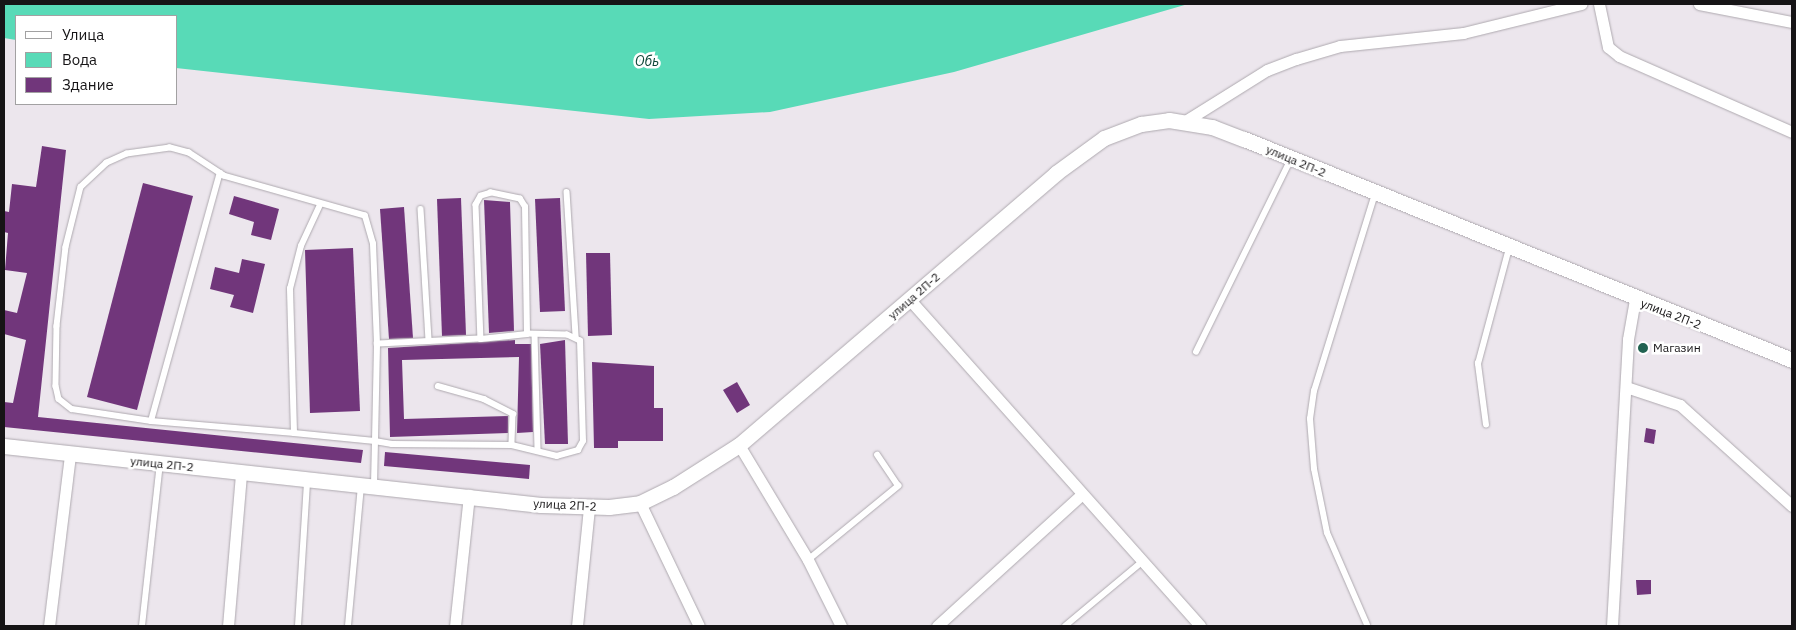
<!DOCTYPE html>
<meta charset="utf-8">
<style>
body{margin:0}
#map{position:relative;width:1796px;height:630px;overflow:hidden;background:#ece6ed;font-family:"IBM Plex Sans",sans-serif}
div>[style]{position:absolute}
.water>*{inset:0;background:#58dab7}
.building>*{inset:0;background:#71367b}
.roads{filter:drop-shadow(0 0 1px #aea9af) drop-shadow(0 0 1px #aea9af)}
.lane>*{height:5.5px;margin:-2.75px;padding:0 2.75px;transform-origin:2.75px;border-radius:2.75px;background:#fff}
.street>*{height:11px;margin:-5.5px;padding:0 5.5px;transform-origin:5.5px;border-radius:5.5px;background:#fff}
.secondary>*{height:15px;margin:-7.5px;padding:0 7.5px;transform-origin:7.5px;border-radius:7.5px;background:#fff}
.dots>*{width:14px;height:14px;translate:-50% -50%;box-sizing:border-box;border:2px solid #fff;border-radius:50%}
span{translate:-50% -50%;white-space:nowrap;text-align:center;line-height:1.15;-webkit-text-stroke:5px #fff;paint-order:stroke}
.street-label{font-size:12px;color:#161416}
.poi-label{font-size:12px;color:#161416}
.left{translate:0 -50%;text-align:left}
.water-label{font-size:14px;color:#0d4638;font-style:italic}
.frame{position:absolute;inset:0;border:5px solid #161416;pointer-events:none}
.legend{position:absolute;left:15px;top:15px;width:162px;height:90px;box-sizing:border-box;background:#fff;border:1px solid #a2a1a2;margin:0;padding:6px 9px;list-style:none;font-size:15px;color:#161416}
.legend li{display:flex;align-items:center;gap:10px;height:25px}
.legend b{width:25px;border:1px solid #a2a1a2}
</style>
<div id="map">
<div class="water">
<i style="clip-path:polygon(4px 4px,1188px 4px,954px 72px,770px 112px,649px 119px,176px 68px,176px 16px,16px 16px,16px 40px,4px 38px)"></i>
</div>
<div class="building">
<i style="clip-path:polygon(42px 146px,66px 150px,38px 417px,363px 450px,361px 463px,4px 427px,4px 402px,13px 403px,26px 340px,4px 334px,4px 310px,17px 313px,27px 273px,5px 270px,8px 233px,4px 232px,4px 211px,9px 212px,12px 184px,36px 187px)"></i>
<i style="clip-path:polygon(143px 183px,193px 196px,137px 410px,87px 397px)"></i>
<i style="clip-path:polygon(234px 196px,279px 209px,271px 240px,251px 235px,254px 222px,229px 214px)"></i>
<i style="clip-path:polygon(461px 198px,466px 335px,442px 336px,437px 199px)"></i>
<i style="clip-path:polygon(560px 198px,565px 311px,540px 312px,535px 199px)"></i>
<i style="clip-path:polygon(484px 200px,510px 202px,514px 331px,489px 333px)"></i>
<i style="clip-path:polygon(404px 207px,413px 338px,389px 339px,380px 209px)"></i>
<i style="clip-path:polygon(353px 248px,360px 411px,310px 413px,305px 250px)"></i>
<i style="clip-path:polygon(586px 253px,610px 253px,612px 335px,588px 336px)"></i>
<i style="clip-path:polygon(242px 259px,265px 264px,253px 313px,230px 307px,234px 295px,210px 289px,215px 267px,239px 273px)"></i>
<i style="clip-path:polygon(515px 340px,515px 344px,531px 344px,533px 432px,517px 433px,519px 357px,402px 360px,404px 419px,508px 416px,508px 433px,390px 437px,388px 348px)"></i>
<i style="clip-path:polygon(565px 340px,568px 444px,545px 444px,540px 344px)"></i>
<i style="clip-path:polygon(592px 362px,654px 366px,654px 408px,663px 408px,663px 441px,618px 441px,618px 448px,594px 448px)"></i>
<i style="clip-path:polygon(737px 382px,750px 405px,737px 413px,723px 390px)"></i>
<i style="clip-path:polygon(1646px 428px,1656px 430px,1654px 444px,1644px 442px)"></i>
<i style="clip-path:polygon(385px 452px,530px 465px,529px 479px,384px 466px)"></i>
<i style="clip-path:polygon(1636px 580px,1651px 580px,1651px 594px,1637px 595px)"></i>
</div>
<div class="roads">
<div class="lane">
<i style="left:567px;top:192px;width:145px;rotate:86.4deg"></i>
<i style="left:421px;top:209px;width:132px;rotate:86.5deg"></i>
<i style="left:535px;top:334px;width:117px;rotate:88.5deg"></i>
<i style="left:481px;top:339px;width:46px;rotate:-6.2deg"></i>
<i style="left:1196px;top:352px;width:215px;rotate:-63.8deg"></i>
<i style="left:438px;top:386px;width:48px;rotate:15.8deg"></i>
<i style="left:484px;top:399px;width:33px;rotate:27deg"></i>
<i style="left:513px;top:414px;width:31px;rotate:92deg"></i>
<i style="left:151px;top:421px;width:257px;rotate:-74.5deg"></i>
<i style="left:1486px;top:425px;width:62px;rotate:-97.5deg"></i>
<i style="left:1478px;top:364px;width:120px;rotate:-75deg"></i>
<i style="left:294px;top:433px;width:144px;rotate:-91.6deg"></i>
<i style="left:290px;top:289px;width:44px;rotate:-75.7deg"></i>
<i style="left:301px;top:246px;width:45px;rotate:-65.1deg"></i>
<i style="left:374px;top:485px;width:44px;rotate:-88.7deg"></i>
<i style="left:375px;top:441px;width:97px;rotate:-88.8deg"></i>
<i style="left:377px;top:344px;width:100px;rotate:-92.3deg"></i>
<i style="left:373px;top:244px;width:29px;rotate:-106deg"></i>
<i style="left:365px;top:216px;width:147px;rotate:-164.2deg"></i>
<i style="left:224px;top:176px;width:42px;rotate:-146.7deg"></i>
<i style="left:189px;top:153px;width:20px;rotate:-165deg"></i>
<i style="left:170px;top:148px;width:43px;rotate:172.1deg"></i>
<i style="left:127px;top:154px;width:22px;rotate:156deg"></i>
<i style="left:107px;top:163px;width:35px;rotate:137deg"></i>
<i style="left:81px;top:187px;width:62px;rotate:104deg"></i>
<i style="left:66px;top:247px;width:80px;rotate:96.5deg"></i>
<i style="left:57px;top:326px;width:60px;rotate:91deg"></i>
<i style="left:56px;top:386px;width:13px;rotate:77deg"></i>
<i style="left:59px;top:399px;width:16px;rotate:38deg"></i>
<i style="left:72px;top:409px;width:80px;rotate:8.6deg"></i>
<i style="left:151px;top:421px;width:144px;rotate:4.8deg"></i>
<i style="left:294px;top:433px;width:81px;rotate:5.6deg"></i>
<i style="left:375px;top:441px;width:17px;rotate:10deg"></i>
<i style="left:392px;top:444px;width:120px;rotate:0.5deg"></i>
<i style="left:512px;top:445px;width:46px;rotate:13.7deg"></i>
<i style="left:557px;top:456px;width:22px;rotate:-16deg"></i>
<i style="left:578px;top:450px;width:10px;rotate:-61deg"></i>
<i style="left:583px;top:441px;width:100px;rotate:-91.7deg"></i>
<i style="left:580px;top:341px;width:14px;rotate:-155deg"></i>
<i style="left:567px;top:335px;width:40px;rotate:-178.6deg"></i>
<i style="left:527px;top:334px;width:127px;rotate:-90.9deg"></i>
<i style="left:525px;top:207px;width:9px;rotate:-122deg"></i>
<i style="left:520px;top:199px;width:30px;rotate:-168deg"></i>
<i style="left:491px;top:193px;width:10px;rotate:163deg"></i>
<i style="left:481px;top:196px;width:10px;rotate:119deg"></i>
<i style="left:476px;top:205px;width:134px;rotate:87.9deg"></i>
<i style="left:481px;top:339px;width:104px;rotate:177.2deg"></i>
<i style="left:808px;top:560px;width:117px;rotate:-39.4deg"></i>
<i style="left:898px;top:486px;width:37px;rotate:-124deg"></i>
<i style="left:1367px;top:625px;width:100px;rotate:-113.5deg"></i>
<i style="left:1327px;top:533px;width:65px;rotate:-101.5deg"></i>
<i style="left:1314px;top:469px;width:50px;rotate:-94.6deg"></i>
<i style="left:1310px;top:419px;width:28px;rotate:-82deg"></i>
<i style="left:1314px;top:391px;width:206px;rotate:-72.8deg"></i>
<i style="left:142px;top:626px;width:164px;rotate:-83.7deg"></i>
<i style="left:298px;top:626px;width:145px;rotate:-86.4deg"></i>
<i style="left:348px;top:626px;width:141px;rotate:-84.7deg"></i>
<i style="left:1065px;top:626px;width:102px;rotate:-39.8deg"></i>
</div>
<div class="street">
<i style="left:1599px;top:4px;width:44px;rotate:78.2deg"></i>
<i style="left:1608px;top:47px;width:14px;rotate:39deg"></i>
<i style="left:1619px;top:56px;width:189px;rotate:23.7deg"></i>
<i style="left:1699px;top:4px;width:95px;rotate:11deg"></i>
<i style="left:1187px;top:120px;width:94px;rotate:-32deg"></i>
<i style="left:1267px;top:70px;width:31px;rotate:-21deg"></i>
<i style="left:1296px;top:59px;width:46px;rotate:-16.5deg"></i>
<i style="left:1340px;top:46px;width:124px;rotate:-6deg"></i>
<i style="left:1463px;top:33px;width:122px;rotate:-13.8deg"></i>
<i style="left:910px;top:300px;width:436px;rotate:48.3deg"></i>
<i style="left:1626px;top:387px;width:57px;rotate:18.4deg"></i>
<i style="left:1680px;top:405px;width:151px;rotate:42deg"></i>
<i style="left:739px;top:445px;width:134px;rotate:59deg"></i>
<i style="left:808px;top:560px;width:74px;rotate:63.4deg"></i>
<i style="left:640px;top:503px;width:136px;rotate:64.4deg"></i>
<i style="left:49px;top:626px;width:172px;rotate:-83deg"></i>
<i style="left:228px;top:626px;width:154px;rotate:-85.1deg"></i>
<i style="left:455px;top:626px;width:132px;rotate:-83.9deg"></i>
<i style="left:577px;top:626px;width:120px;rotate:-84.2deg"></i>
<i style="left:937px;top:626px;width:193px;rotate:-42.3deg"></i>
<i style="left:1612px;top:626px;width:287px;rotate:-86.8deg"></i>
<i style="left:1628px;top:339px;width:40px;rotate:-80deg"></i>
</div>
<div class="secondary">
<i style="left:4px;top:446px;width:540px;rotate:6.27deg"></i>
<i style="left:541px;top:505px;width:68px;rotate:1.7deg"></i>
<i style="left:609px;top:507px;width:31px;rotate:-7deg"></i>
<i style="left:640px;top:503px;width:37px;rotate:-26deg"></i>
<i style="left:673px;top:487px;width:78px;rotate:-32.5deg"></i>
<i style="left:739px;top:445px;width:418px;rotate:-40.6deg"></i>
<i style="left:1056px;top:173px;width:59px;rotate:-36.1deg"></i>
<i style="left:1104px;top:138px;width:40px;rotate:-21deg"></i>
<i style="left:1141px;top:124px;width:28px;rotate:-8deg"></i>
<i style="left:1169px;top:120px;width:44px;rotate:9.2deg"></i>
<i style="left:1212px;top:127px;width:34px;rotate:21deg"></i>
<i style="left:1244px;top:139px;width:591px;rotate:21.96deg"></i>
</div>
</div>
<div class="dots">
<i style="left:1643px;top:348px;background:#216251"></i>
</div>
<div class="street-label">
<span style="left:1296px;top:161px;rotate:23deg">улица 2П-2</span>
<span style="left:914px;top:296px;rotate:-41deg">улица 2П-2</span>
<span style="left:1671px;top:314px;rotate:21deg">улица 2П-2</span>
<span style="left:162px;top:464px;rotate:6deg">улица 2П-2</span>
<span style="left:565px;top:505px;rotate:3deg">улица 2П-2</span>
</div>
<div class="poi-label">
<span class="left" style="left:1653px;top:348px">Магазин</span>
</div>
<div class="water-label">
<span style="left:647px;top:61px">Обь</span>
</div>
<div class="frame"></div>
<ul class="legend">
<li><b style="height:6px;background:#fff"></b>Улица</li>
<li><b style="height:14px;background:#58dab7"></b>Вода</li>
<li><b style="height:14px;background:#71367b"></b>Здание</li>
</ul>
</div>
